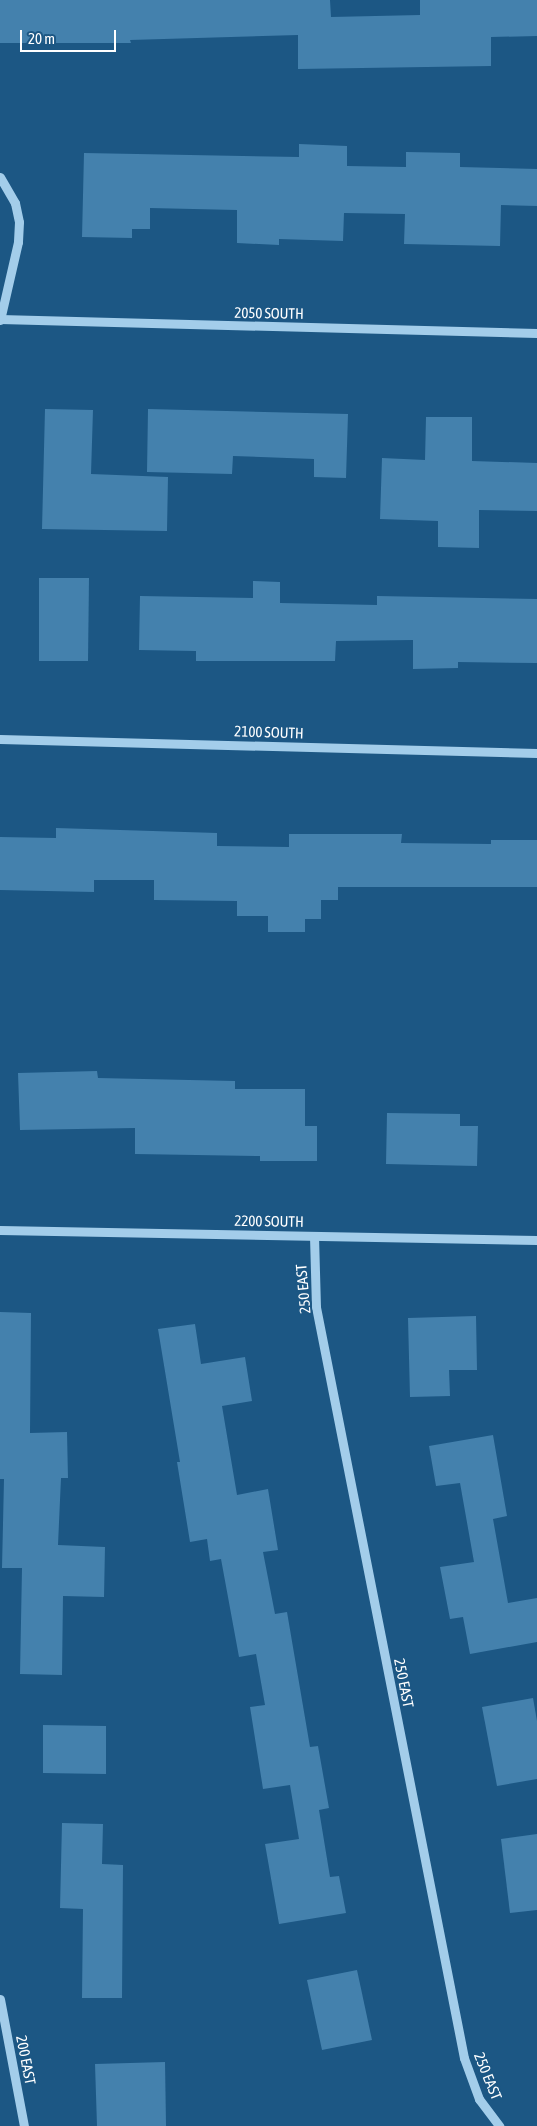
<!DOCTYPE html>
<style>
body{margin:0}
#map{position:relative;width:537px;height:2126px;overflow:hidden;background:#1c5784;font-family:"Asap Condensed",sans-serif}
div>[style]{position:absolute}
.building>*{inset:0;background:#4481ad}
.minor>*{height:9px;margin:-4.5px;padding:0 4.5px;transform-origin:4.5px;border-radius:4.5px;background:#a3cdea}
span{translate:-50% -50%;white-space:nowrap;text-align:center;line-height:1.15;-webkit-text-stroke:4px #1c5784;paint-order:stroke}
.street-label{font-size:15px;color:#fff}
.scale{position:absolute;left:20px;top:30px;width:96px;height:22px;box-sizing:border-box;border:2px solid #fff;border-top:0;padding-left:6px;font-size:15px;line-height:18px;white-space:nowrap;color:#fff;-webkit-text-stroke:4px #1c5784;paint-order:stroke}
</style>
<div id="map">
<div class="building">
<i style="clip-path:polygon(0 0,330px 0,331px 17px,420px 15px,420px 0,537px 0,537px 36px,491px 37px,491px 66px,298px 69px,298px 35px,130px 40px,131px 43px,0 43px)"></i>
<i style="clip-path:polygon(299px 144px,347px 146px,347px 166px,406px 167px,406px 152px,460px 153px,460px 167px,537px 169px,537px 206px,501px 205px,500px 246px,404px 244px,405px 214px,344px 213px,343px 241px,279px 239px,279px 245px,237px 243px,237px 210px,150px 208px,150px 229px,132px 229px,132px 238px,82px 237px,84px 153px,299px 157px)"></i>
<i style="clip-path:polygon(45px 409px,93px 410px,91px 474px,168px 477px,167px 531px,42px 529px)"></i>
<i style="clip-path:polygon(148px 409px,348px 414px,346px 478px,314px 477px,314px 459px,233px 456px,232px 474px,147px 472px)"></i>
<i style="clip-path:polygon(426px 417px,472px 417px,472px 461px,537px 463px,537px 511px,479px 510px,479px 548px,438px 547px,438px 521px,380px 519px,382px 458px,425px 460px)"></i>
<i style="clip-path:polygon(39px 578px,89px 578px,88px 661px,39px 661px)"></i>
<i style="clip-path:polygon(253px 581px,280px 582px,280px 603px,377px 605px,377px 596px,537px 599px,537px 663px,458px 662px,458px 668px,413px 669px,413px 640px,336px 641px,335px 661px,196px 661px,196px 651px,139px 650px,140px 596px,253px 598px)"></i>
<i style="clip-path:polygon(56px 828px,217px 833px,217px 846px,289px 847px,289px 834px,402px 834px,401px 843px,491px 844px,491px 840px,537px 840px,537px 887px,338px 887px,338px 900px,321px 900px,321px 919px,305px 919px,305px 932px,268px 932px,268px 916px,237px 916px,237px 901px,154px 900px,154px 880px,94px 880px,94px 892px,0 890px,0 837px,56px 838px)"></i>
<i style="clip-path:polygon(97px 1071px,98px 1078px,235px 1081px,235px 1089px,305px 1089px,305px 1126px,317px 1126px,317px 1161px,260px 1161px,260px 1156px,135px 1154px,135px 1128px,20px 1130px,18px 1073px)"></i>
<i style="clip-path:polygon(387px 1113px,460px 1114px,460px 1126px,478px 1126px,477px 1166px,386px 1164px)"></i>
<i style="clip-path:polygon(0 1312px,31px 1313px,30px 1433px,67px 1432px,68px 1478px,61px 1478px,58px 1545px,105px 1547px,104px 1597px,63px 1596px,62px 1675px,20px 1674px,22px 1568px,2px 1568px,4px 1479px,0 1479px)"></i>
<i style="clip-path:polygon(476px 1316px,477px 1370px,449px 1370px,450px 1396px,410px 1397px,408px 1318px)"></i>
<i style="clip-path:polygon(195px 1324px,201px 1364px,245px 1357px,252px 1401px,222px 1406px,237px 1495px,268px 1489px,278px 1550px,263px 1552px,275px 1614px,287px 1612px,310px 1747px,318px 1746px,329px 1808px,319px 1810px,330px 1877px,339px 1876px,346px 1913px,279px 1924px,265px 1844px,299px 1839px,290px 1785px,263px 1789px,250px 1707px,265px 1705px,256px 1654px,239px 1657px,221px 1559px,210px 1561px,207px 1539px,190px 1542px,177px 1462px,180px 1462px,158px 1329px)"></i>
<i style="clip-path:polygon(493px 1435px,507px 1516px,493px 1519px,508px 1603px,537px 1598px,537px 1642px,470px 1654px,463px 1617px,450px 1619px,440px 1567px,474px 1562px,460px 1483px,436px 1486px,429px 1446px)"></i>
<i style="clip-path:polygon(533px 1698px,537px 1721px,537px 1779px,497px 1786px,482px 1707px)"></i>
<i style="clip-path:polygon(43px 1725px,106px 1726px,106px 1774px,43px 1773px)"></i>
<i style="clip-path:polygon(62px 1823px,103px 1824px,102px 1864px,123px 1865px,122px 1998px,82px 1998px,83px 1909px,60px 1908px)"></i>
<i style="clip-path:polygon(537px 1834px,537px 1910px,510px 1913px,501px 1839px)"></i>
<i style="clip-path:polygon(357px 1970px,372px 2040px,322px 2050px,307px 1980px)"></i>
<i style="clip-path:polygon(165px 2062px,166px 2126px,97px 2126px,95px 2064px)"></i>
</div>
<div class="minor">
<i style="left:0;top:177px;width:30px;rotate:60deg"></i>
<i style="left:15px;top:203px;width:19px;rotate:78deg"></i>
<i style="left:19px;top:222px;width:20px;rotate:93deg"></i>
<i style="left:18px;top:242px;width:80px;rotate:103deg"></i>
<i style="left:0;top:319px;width:537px;rotate:1.49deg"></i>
<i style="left:0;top:739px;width:537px;rotate:1.49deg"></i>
<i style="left:0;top:1230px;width:537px;rotate:1.07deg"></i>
<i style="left:314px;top:1236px;width:71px;rotate:88.4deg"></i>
<i style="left:316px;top:1307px;width:765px;rotate:78.85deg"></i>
<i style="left:464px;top:2058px;width:44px;rotate:69.9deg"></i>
<i style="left:479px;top:2099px;width:34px;rotate:53deg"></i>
<i style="left:0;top:1999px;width:129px;rotate:79.3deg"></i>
</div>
<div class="street-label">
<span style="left:269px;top:313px;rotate:1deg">2050 SOUTH</span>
<span style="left:269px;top:732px;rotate:2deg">2100 SOUTH</span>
<span style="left:269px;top:1221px;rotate:1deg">2200 SOUTH</span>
<span style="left:303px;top:1289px;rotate:-95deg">250 EAST</span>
<span style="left:404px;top:1683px;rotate:79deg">250 EAST</span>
<span style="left:26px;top:2060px;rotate:79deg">200 EAST</span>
<span style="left:488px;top:2076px;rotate:68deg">250 EAST</span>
</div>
<div class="scale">20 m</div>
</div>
